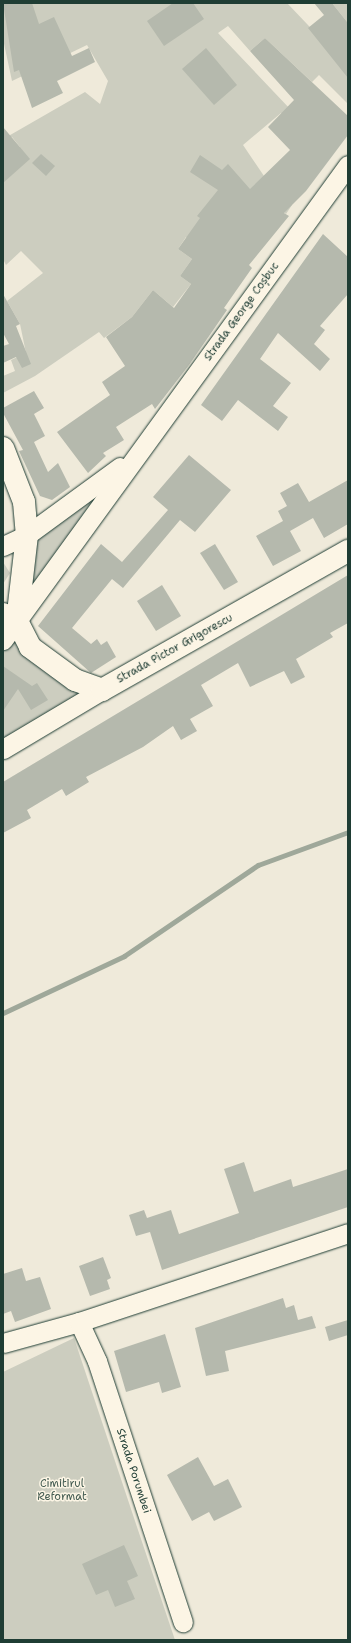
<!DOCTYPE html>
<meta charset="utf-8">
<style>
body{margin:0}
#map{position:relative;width:351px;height:1643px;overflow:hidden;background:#efeada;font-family:"Shantell Sans",sans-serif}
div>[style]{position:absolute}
.green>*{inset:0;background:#cccdbf}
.stream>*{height:5px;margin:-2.5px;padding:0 2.5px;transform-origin:2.5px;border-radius:2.5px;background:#9fa89a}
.building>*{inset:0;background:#b5b9ad}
.roads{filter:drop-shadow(0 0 1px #1f3d34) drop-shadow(0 0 1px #1f3d34)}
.minor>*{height:19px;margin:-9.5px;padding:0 9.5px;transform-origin:9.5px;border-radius:9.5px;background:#fcf5e5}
.tertiary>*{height:22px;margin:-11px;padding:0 11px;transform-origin:11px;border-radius:11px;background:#fcf5e5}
span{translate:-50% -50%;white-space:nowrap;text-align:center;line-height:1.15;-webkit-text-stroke:3px #fcf5e5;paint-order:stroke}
.street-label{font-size:11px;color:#1f3d34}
.park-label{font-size:11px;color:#425a50}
.frame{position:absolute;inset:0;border:4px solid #1f3d34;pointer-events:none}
</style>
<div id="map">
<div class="green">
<i style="clip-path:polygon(3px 3px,287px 3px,348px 67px,348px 104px,319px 75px,312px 82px,265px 38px,250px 51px,228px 26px,218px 33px,310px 130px,304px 136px,281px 113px,243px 145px,264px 176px,292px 205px,286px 214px,258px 189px,217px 257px,186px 237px,178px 249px,192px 259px,180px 276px,191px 284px,173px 307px,153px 290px,132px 317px,104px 338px,99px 332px,35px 376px,3px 393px,3px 376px,15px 371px,11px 360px,26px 353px,20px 324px,7px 301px,43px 273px,21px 251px,6px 265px,3px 259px,3px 183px,8px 157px,20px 147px,12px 137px,5px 138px,85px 92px,100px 104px,108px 81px,87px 45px,12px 81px,3px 39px)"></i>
<i style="clip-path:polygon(332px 3px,348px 3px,348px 23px)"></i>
<i style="clip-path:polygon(134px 457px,17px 621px,30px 647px,102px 690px,3px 749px,3px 640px,27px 535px)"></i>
<i style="clip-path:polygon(3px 562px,10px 573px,3px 584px)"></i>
<i style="clip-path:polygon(74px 1338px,136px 1524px,175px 1640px,3px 1640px,3px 1372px)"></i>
</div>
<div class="stream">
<i style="left:3px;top:1013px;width:134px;rotate:-25.2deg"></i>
<i style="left:124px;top:956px;width:162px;rotate:-34.2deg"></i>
<i style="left:258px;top:865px;width:96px;rotate:-20.1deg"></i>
</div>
<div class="building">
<i style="clip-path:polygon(3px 3px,32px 3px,39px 24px,54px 17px,72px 56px,89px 48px,95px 62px,57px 81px,63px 93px,32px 108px,19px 70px,14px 72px)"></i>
<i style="clip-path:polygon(173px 3px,193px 3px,204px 19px,164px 46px,147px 21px)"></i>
<i style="clip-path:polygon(314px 3px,332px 3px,348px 23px,348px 78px,308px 28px,324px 15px)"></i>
<i style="clip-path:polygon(265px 38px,348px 116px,348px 135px,306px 191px,284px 213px,289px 216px,249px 265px,252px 268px,224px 308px,227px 310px,189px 365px,155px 409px,152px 404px,116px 427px,124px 440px,103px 453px,106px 456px,88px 473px,57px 432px,110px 395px,102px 382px,125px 366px,106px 337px,132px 317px,153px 290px,174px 308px,191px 284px,180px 276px,192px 259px,178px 249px,200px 218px,197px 216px,218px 190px,190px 172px,200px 155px,222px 170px,228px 164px,250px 189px,290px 150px,268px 127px,294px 100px,250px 51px)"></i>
<i style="clip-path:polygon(206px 48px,237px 85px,214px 105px,182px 69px)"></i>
<i style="clip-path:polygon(3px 127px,30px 159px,3px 183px)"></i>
<i style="clip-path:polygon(41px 154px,55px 166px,46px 176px,32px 163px)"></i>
<i style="clip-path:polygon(323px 234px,348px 257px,348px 294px,320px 326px,325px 330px,314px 344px,330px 359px,320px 371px,278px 333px,260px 359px,291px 383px,273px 406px,288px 417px,278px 431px,238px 400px,222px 421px,201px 405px)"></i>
<i style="clip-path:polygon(3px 294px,20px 324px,16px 326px,31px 364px,22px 368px,16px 357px,3px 363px,3px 346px,9px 344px,3px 333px)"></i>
<i style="clip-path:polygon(34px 391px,44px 408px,34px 414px,45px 436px,34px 442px,48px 472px,58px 463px,70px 487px,52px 500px,40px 496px,19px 451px,23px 450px,3px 413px,3px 408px)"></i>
<i style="clip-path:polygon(189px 455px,231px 490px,195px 532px,180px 520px,123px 588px,112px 579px,72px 628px,91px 644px,97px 639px,101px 645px,107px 641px,116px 657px,91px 673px,38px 626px,101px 544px,122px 562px,168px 510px,153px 497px)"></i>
<i style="clip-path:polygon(348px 480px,348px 524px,324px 538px,313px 518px,290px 531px,301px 551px,273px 566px,256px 536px,283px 521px,278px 511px,287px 506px,280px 493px,298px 483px,309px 502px)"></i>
<i style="clip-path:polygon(215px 544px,238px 582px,224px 590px,200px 553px)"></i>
<i style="clip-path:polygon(348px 575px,348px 623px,330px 633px,333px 637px,296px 659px,305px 677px,291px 684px,284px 671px,250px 687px,238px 663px,201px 685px,213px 706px,190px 719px,197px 731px,181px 740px,173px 726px,143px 747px,86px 777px,89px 782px,66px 796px,62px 789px,27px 810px,31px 818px,3px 833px,3px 782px)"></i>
<i style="clip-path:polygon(162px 585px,181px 616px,156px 631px,137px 601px)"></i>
<i style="clip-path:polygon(3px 666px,32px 686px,37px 683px,48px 700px,31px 710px,18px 689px,3px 711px)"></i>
<i style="clip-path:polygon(244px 1162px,254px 1192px,291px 1179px,293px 1187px,348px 1169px,348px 1207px,162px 1270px,150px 1232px,136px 1236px,129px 1215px,144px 1210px,147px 1218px,171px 1210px,179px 1234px,239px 1213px,224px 1169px)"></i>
<i style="clip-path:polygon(103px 1257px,111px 1278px,107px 1280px,110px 1289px,90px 1296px,79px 1266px)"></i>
<i style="clip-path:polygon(22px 1268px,26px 1281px,40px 1277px,51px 1309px,15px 1322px,11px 1311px,3px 1314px,3px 1274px)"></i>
<i style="clip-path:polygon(283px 1298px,286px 1308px,294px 1305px,298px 1320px,312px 1316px,316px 1328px,225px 1351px,229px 1371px,206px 1376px,195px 1328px)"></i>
<i style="clip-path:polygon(348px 1320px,348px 1335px,329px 1341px,325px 1327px)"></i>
<i style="clip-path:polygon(165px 1334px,181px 1387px,162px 1393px,159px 1382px,126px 1392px,114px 1351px)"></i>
<i style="clip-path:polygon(198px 1457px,214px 1486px,228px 1479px,242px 1507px,214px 1521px,209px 1512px,192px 1521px,167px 1475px)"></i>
<i style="clip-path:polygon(124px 1545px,138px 1576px,127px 1581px,135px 1599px,115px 1607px,108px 1590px,96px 1595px,82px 1564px)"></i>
</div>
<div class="roads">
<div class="minor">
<i style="left:3px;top:546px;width:26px;rotate:-25deg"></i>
<i style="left:27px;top:535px;width:115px;rotate:-36.2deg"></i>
<i style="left:3px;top:612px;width:17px;rotate:33deg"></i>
<i style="left:3px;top:640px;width:587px;rotate:-54.01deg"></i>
<i style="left:3px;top:749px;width:115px;rotate:-30.8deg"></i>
<i style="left:79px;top:1322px;width:43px;rotate:65.2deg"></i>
<i style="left:97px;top:1361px;width:275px;rotate:71.8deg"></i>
<i style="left:3px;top:1343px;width:79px;rotate:-15.4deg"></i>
<i style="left:79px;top:1322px;width:283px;rotate:-18.3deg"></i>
</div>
<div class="tertiary">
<i style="left:3px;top:448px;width:58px;rotate:68.7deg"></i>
<i style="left:24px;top:502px;width:33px;rotate:85deg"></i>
<i style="left:27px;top:535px;width:87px;rotate:96.6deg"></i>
<i style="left:17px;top:621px;width:29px;rotate:63deg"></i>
<i style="left:30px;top:647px;width:56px;rotate:36.3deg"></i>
<i style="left:75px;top:680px;width:29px;rotate:20deg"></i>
<i style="left:102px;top:690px;width:283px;rotate:-29.5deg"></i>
</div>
</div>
<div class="street-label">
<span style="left:242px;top:312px;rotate:-54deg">Strada George Coșbuc</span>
<span style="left:175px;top:649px;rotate:-29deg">Strada Pictor Grigorescu</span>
<span style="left:133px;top:1471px;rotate:72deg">Strada Porumbei</span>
</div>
<div class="park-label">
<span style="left:62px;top:1491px">Cimitirul<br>Reformat</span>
</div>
<div class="frame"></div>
</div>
